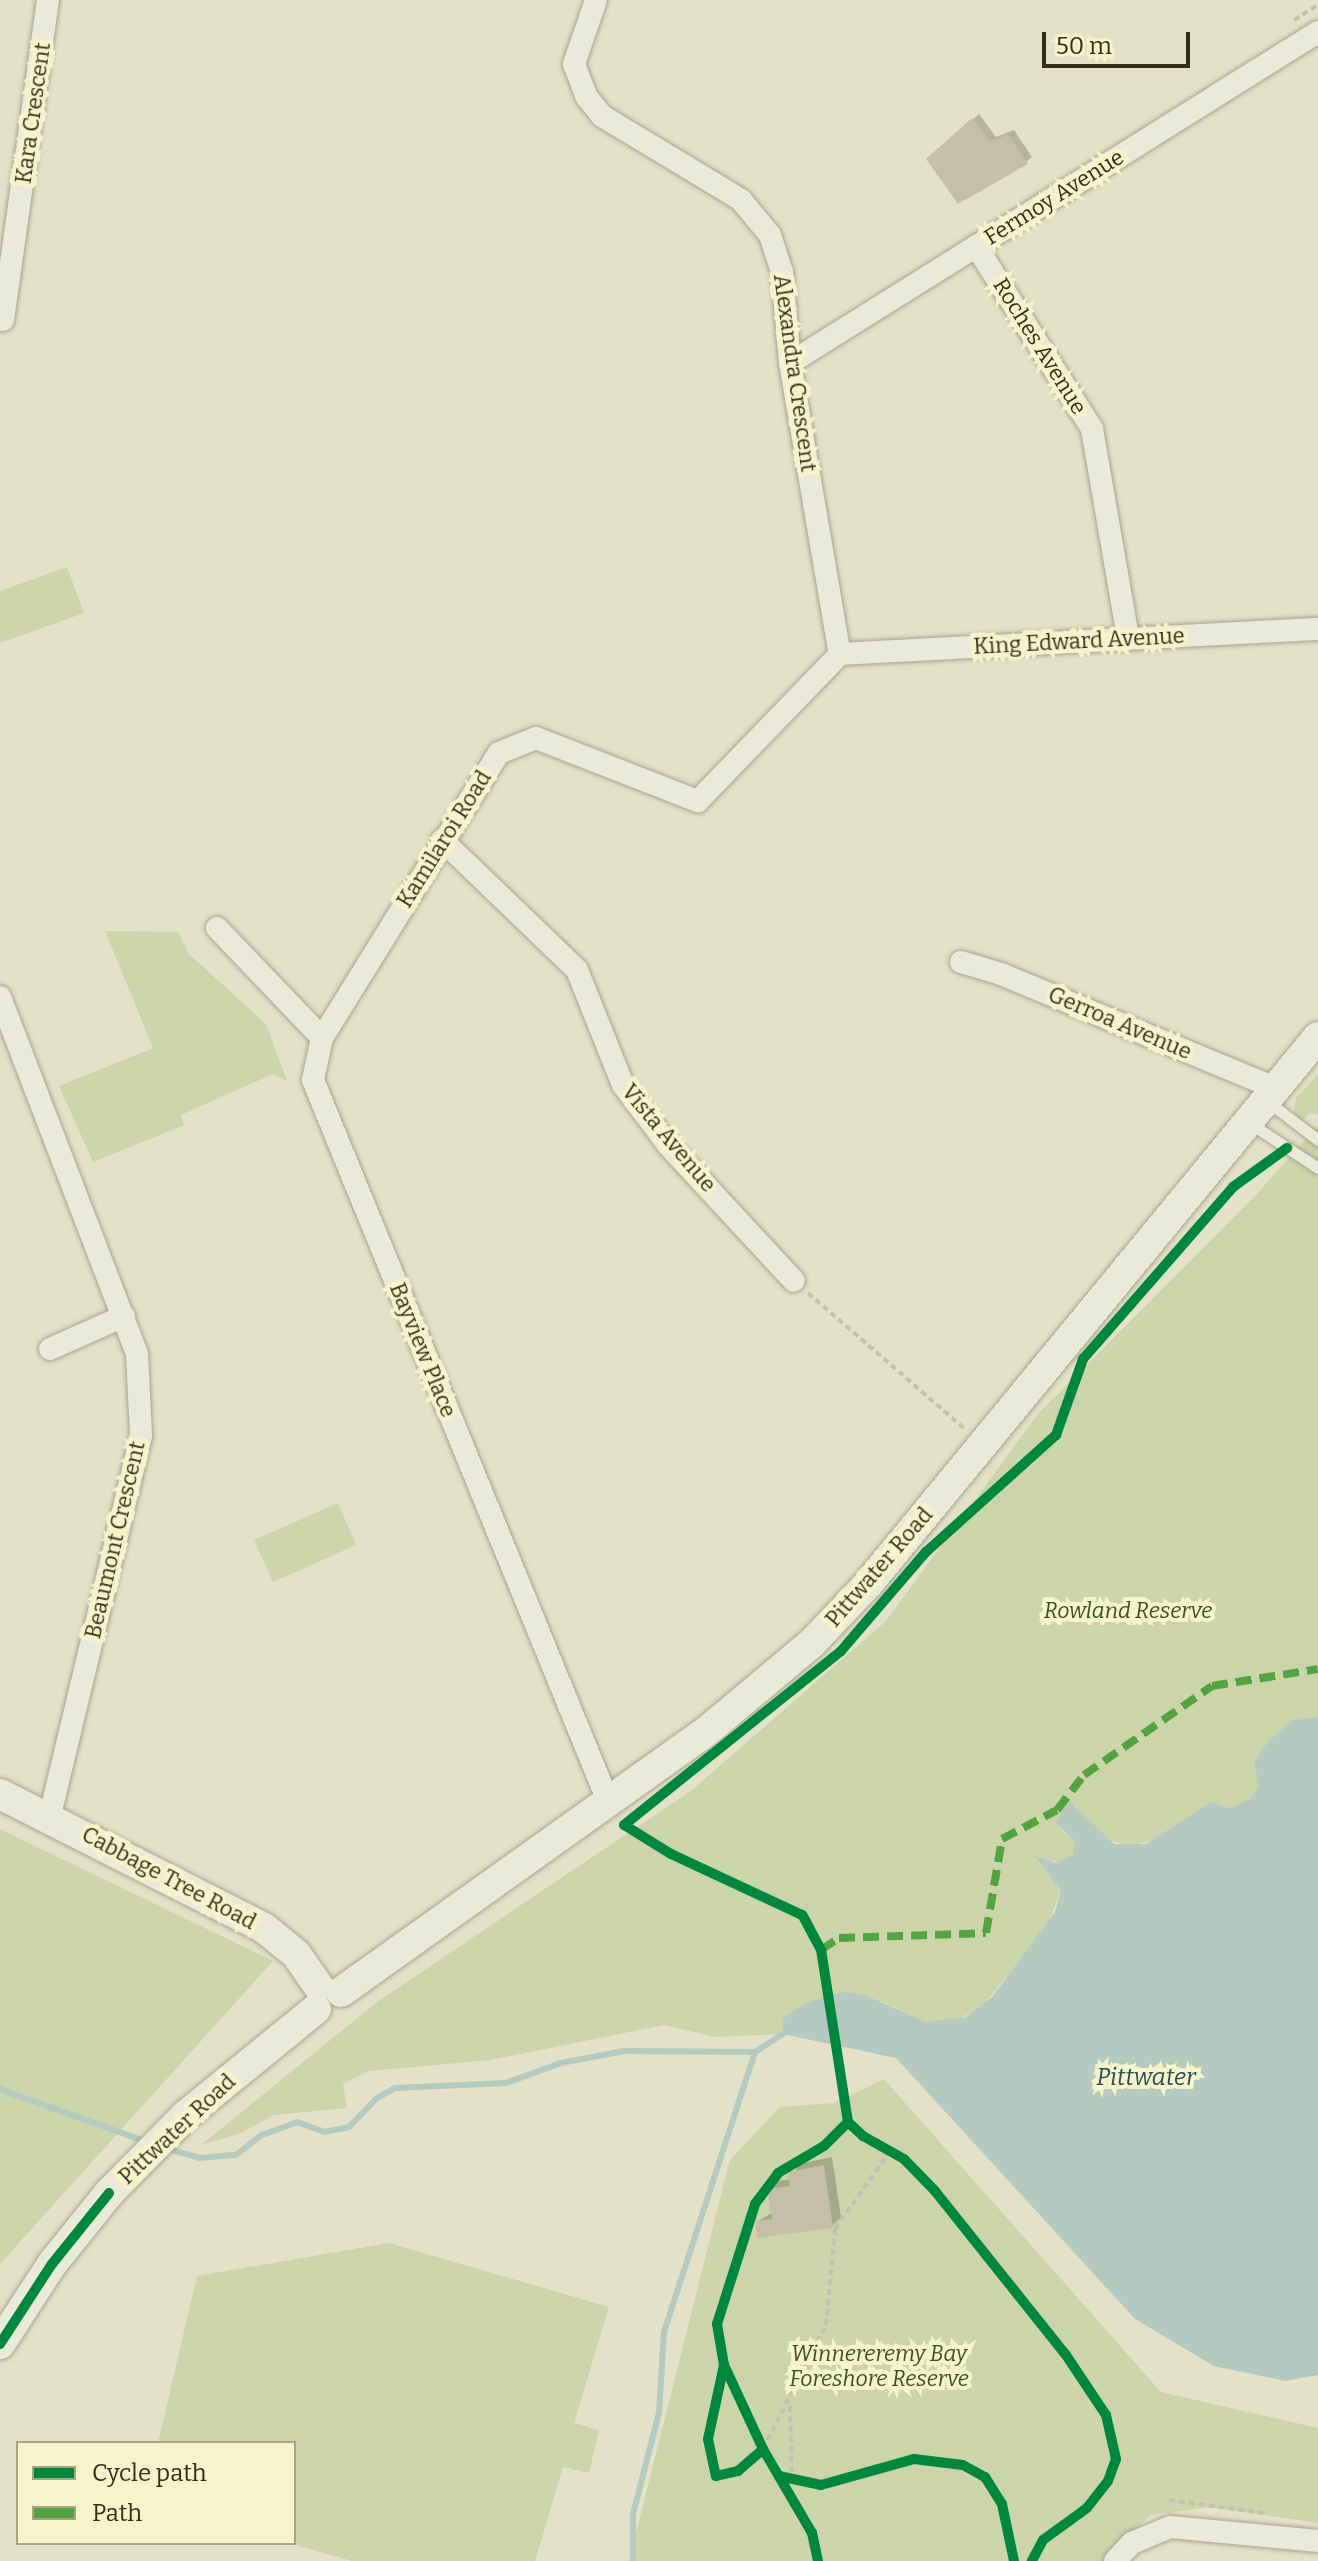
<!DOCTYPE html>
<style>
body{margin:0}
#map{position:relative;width:1318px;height:2561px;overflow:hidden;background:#e3e1c7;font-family:Bitter,serif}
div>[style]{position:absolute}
.green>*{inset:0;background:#cbd5a9}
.water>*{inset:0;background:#b4c9c0}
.shadow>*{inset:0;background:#0003}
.stream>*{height:6px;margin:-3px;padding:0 3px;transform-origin:3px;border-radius:3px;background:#b4c9c0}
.building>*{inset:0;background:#c6bfa8}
.path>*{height:4px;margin-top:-2px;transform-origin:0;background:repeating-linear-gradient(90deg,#c2c0b1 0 6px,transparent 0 10px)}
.roads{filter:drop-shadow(0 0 2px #a7a491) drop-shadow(0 0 2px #a7a491)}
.lane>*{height:11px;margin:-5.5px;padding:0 5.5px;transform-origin:5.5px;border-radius:5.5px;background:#eaeada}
.street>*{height:22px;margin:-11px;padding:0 11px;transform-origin:11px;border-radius:11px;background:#eaeada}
.secondary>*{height:30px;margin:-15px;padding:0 15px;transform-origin:15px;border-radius:15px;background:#eaeada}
.quiet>*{height:8px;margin-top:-4px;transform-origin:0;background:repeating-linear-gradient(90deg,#53a440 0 16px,transparent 0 24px)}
.cycleway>*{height:10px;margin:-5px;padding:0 5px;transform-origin:5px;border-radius:5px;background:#00873e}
span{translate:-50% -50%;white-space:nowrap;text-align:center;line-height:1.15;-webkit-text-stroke:8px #f6f4cb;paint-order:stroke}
.street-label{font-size:22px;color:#352d1a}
.park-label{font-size:22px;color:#3a5220;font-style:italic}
.water-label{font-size:24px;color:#294d55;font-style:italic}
.legend{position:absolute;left:16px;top:2441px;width:280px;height:104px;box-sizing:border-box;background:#f6f4cb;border:2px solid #a9a484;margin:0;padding:10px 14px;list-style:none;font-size:24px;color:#352d1a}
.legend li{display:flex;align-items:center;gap:16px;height:40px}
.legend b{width:40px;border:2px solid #a9a484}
.scale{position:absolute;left:1042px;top:32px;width:148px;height:36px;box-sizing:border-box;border:4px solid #352d1a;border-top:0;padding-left:10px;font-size:24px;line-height:28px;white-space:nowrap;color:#352d1a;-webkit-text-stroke:6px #f6f4cb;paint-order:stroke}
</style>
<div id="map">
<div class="green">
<i style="clip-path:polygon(67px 567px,84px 613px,0 643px,0 591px)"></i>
<i style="clip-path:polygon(105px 931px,178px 932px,189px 954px,266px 1024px,287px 1081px,273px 1074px,181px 1115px,184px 1125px,93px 1162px,59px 1086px,153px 1048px)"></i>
<i style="clip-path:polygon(1318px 1074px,1318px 1115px,1310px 1113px,1302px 1121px,1294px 1113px,1296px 1098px)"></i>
<i style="clip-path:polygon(1318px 1125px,1318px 1717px,1293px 1720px,1268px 1741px,1254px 1763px,1259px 1786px,1250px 1799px,1230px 1808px,1211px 1802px,1158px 1838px,1133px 1846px,1107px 1840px,1075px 1806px,1059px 1828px,1075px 1842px,1073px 1855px,1063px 1863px,1038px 1859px,1061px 1891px,1047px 1927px,980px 2009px,949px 2023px,926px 2022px,880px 2001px,783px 2017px,783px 2034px,715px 2037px,664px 2025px,490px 2060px,369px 2071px,343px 2084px,347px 2108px,274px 2115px,241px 2133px,201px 2145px,377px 2002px,692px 1790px,886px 1621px,1038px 1414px,1256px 1195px)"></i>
<i style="clip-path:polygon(338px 1503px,356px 1545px,273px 1582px,254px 1540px)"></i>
<i style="clip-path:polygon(0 1829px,273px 1961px,0 2264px)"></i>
<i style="clip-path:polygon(884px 2079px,1161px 2392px,1318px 2428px,1318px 2523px,1209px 2507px,1150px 2515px,1103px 2561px,629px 2561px,730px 2160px,780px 2107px,834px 2103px)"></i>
<i style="clip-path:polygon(389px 2243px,609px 2307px,574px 2423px,599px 2430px,589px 2473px,563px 2467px,535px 2561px,352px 2561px,288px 2543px,294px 2543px,294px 2443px,158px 2443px,197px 2276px)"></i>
</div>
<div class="water">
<i style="clip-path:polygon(1318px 1717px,1318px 2375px,1285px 2381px,1214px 2366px,1135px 2319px,896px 2058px,783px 2034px,783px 2018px,805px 2003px,844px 1992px,867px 1996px,926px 2022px,966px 2017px,992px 1997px,1055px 1912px,1061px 1891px,1035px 1856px,1056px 1863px,1073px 1855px,1075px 1842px,1056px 1823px,1064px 1807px,1070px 1802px,1114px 1844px,1146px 1844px,1211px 1802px,1230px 1808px,1250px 1799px,1259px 1786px,1254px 1763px,1268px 1741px,1293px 1720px)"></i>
</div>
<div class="shadow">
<i style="clip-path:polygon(979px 114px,996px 137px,1014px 130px,1032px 157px,1026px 162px,934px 154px)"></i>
<i style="clip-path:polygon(832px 2157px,841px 2217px,832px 2226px,757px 2222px,773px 2212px,769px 2190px,778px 2181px,791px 2179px,799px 2164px)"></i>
</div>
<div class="stream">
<i style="left:0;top:2089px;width:156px;rotate:19.8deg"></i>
<i style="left:165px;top:2148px;width:35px;rotate:16deg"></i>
<i style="left:199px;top:2158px;width:37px;rotate:-5deg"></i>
<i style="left:236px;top:2155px;width:33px;rotate:-38deg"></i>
<i style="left:262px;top:2135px;width:37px;rotate:-20deg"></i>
<i style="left:297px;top:2122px;width:29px;rotate:20deg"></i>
<i style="left:324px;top:2132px;width:25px;rotate:-11deg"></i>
<i style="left:349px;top:2127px;width:40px;rotate:-46deg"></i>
<i style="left:377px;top:2098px;width:21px;rotate:-29deg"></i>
<i style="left:395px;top:2088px;width:111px;rotate:-2.6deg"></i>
<i style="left:506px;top:2083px;width:59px;rotate:-20deg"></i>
<i style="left:561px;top:2063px;width:64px;rotate:-10.8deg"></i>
<i style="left:624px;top:2051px;width:131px;rotate:0.4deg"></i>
<i style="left:755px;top:2052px;width:33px;rotate:-33deg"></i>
<i style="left:633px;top:2561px;width:47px;rotate:-90deg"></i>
<i style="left:633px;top:2514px;width:104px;rotate:-75.6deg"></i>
<i style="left:659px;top:2413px;width:81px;rotate:-86.5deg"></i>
<i style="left:664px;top:2332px;width:294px;rotate:-72deg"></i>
</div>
<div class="building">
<i style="clip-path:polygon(972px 118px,990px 141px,1008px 135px,1028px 164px,958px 204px,926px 159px)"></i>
<i style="clip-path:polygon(824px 2165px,833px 2228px,757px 2238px,755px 2221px,772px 2219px,767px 2189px,790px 2186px,788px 2172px)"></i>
</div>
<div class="path">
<i style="left:1294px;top:20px;width:28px;rotate:-32deg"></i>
<i style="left:808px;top:1293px;width:208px;rotate:40.9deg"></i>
<i style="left:790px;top:2406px;width:74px;rotate:88.5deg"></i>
<i style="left:763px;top:2449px;width:139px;rotate:-63.1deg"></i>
<i style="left:826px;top:2325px;width:96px;rotate:-84.6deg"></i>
<i style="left:835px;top:2229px;width:95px;rotate:-54.8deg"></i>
<i style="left:1169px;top:2500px;width:96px;rotate:7.8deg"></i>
</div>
<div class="roads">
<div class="lane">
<i style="left:1267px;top:1101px;width:64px;rotate:37.4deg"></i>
<i style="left:1248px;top:1122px;width:84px;rotate:33.3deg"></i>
</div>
<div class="street">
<i style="left:596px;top:0;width:68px;rotate:109deg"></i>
<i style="left:574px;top:64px;width:34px;rotate:69deg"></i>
<i style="left:586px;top:96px;width:26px;rotate:51deg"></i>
<i style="left:602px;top:116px;width:162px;rotate:31.1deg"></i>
<i style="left:741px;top:200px;width:45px;rotate:50.4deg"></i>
<i style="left:770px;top:235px;width:38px;rotate:72deg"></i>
<i style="left:782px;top:271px;width:92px;rotate:85deg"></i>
<i style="left:790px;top:363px;width:295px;rotate:80.3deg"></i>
<i style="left:976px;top:246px;width:217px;rotate:57.6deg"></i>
<i style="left:1092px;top:429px;width:211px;rotate:80.2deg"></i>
<i style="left:3px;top:320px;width:323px;rotate:-82deg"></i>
<i style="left:790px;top:363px;width:623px;rotate:-32.08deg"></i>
<i style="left:840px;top:654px;width:479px;rotate:-3deg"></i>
<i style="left:442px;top:840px;width:187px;rotate:43.9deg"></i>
<i style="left:577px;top:970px;width:124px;rotate:68.2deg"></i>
<i style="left:623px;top:1085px;width:75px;rotate:53.1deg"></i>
<i style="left:668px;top:1145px;width:185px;rotate:47.2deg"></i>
<i style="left:217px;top:928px;width:152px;rotate:46.3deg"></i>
<i style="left:322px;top:1038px;width:43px;rotate:102.1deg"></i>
<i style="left:313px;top:1080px;width:779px;rotate:67.75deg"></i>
<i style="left:961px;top:962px;width:42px;rotate:16.7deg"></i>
<i style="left:1001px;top:974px;width:299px;rotate:22.6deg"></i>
<i style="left:0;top:997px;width:382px;rotate:69deg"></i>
<i style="left:137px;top:1354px;width:82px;rotate:87.2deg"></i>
<i style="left:141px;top:1436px;width:390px;rotate:103.5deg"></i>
<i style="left:322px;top:1038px;width:335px;rotate:-58.2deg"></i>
<i style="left:499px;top:753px;width:40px;rotate:-22deg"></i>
<i style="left:536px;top:738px;width:174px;rotate:21.3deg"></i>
<i style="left:698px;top:801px;width:204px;rotate:-46deg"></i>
<i style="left:50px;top:1349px;width:81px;rotate:-24deg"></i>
<i style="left:1115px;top:2561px;width:25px;rotate:-47deg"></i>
<i style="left:1132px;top:2543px;width:41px;rotate:-22.8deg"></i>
<i style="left:1170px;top:2527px;width:149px;rotate:5.4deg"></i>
</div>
<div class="secondary">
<i style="left:0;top:1794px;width:296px;rotate:26.9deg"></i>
<i style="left:264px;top:1928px;width:41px;rotate:39.1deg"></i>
<i style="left:296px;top:1954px;width:40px;rotate:55.1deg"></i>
<i style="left:341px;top:1992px;width:450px;rotate:-35.5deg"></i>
<i style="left:707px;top:1731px;width:137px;rotate:-40deg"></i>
<i style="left:812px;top:1643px;width:81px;rotate:-46.5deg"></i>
<i style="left:868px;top:1584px;width:708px;rotate:-50.56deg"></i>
<i style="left:0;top:2344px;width:95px;rotate:-57deg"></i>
<i style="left:52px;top:2264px;width:91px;rotate:-51.2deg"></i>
<i style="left:109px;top:2193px;width:108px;rotate:-45.4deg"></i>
<i style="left:185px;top:2116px;width:169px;rotate:-39.2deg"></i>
</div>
</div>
<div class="quiet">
<i style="left:821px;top:1950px;width:22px;rotate:-34deg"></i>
<i style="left:839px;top:1938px;width:147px;rotate:-1.9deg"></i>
<i style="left:986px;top:1933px;width:95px;rotate:-80.3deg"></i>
<i style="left:1002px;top:1839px;width:62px;rotate:-27.8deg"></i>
<i style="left:1057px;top:1810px;width:44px;rotate:-52.4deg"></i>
<i style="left:1084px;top:1775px;width:156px;rotate:-34.8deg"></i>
<i style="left:1212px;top:1686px;width:107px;rotate:-9.1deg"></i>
</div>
<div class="cycleway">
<i style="left:848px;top:2122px;width:174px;rotate:-98.9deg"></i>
<i style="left:821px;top:1950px;width:40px;rotate:-118deg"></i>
<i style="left:802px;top:1915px;width:145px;rotate:-155deg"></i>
<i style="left:671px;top:1854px;width:55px;rotate:-148.3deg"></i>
<i style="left:624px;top:1825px;width:278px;rotate:-38.7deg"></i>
<i style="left:841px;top:1651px;width:130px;rotate:-49.4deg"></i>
<i style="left:926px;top:1552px;width:175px;rotate:-42deg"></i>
<i style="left:1056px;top:1435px;width:81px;rotate:-70.4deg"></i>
<i style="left:1083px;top:1359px;width:228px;rotate:-48.9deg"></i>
<i style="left:1233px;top:1187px;width:67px;rotate:-35.8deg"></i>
<i style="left:0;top:2344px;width:95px;rotate:-57deg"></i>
<i style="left:52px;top:2264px;width:91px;rotate:-51.2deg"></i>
<i style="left:724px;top:2365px;width:76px;rotate:102.2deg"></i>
<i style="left:708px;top:2439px;width:38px;rotate:78deg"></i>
<i style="left:716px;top:2476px;width:23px;rotate:-13deg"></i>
<i style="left:738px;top:2471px;width:33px;rotate:-41deg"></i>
<i style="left:779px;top:2476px;width:43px;rotate:12.1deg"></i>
<i style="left:821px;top:2485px;width:97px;rotate:-15.6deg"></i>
<i style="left:914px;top:2459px;width:49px;rotate:7deg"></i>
<i style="left:963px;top:2465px;width:25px;rotate:29deg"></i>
<i style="left:985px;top:2477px;width:32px;rotate:58deg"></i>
<i style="left:1002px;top:2504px;width:58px;rotate:78.1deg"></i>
<i style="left:818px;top:2561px;width:29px;rotate:-102deg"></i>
<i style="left:812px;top:2533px;width:97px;rotate:-120.3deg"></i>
<i style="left:763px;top:2449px;width:93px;rotate:-114.9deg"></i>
<i style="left:724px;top:2365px;width:42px;rotate:-99.7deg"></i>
<i style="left:717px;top:2324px;width:126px;rotate:-72.4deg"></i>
<i style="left:755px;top:2204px;width:39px;rotate:-53deg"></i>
<i style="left:778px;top:2173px;width:53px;rotate:-30.4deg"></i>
<i style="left:824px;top:2146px;width:34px;rotate:-45deg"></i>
<i style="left:848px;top:2122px;width:21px;rotate:43deg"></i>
<i style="left:863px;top:2136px;width:47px;rotate:29.3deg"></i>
<i style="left:904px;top:2159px;width:45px;rotate:45.9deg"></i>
<i style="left:935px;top:2191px;width:210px;rotate:51.4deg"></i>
<i style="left:1066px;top:2355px;width:72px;rotate:56.3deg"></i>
<i style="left:1106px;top:2415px;width:45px;rotate:77.2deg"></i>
<i style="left:1116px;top:2459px;width:23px;rotate:110deg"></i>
<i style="left:1108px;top:2481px;width:34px;rotate:128deg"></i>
<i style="left:1087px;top:2508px;width:54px;rotate:144deg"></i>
<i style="left:1043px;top:2540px;width:24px;rotate:118deg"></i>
</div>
<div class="street-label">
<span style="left:33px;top:113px;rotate:-82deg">Kara Crescent</span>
<span style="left:1054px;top:197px;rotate:-32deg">Fermoy Avenue</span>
<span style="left:1040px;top:346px;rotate:58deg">Roches Avenue</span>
<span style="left:795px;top:373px;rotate:82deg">Alexandra Crescent</span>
<span style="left:1079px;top:641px;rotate:-3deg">King Edward Avenue</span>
<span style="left:444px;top:839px;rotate:-58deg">Kamilaroi Road</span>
<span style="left:1120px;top:1023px;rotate:23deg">Gerroa Avenue</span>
<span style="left:669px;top:1138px;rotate:50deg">Vista Avenue</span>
<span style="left:423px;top:1350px;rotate:68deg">Bayview Place</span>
<span style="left:115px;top:1540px;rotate:-77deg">Beaumont Crescent</span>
<span style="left:879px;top:1567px;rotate:-49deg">Pittwater Road</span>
<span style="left:169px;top:1878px;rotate:28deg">Cabbage Tree Road</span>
<span style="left:177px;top:2129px;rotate:-43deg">Pittwater Road</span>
</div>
<div class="park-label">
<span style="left:1128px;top:1611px">Rowland Reserve</span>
<span style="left:879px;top:2366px">Winnereremy Bay<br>Foreshore Reserve</span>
</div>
<div class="water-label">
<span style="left:1146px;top:2078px">Pittwater</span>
</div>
<ul class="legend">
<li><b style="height:10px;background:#00873e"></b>Cycle path</li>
<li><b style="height:10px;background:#53a440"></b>Path</li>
</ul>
<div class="scale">50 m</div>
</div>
